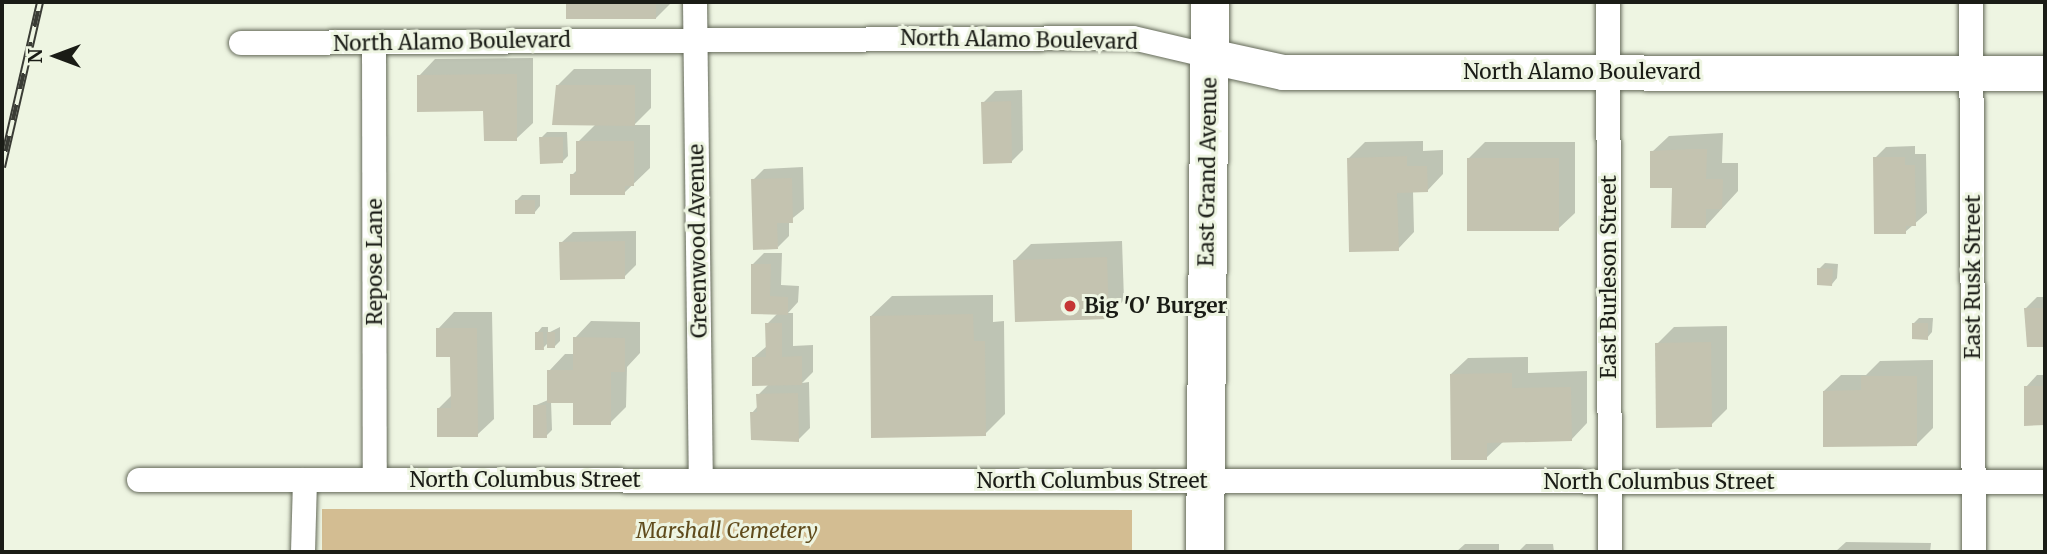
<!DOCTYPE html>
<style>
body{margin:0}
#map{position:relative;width:2047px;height:554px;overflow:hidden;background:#eef5e2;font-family:Merriweather,serif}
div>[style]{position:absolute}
.green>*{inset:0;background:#d3bd92}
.shadow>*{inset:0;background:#0003}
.building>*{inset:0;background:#c4c3b0}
.roads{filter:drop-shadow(0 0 2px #656a5a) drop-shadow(0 0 2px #656a5a)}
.street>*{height:24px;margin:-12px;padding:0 12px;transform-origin:12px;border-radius:12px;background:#fff}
.secondary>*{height:35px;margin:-17.5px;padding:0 17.5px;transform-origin:17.5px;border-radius:17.5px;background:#fff}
.highway>*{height:38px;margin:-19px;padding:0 19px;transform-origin:19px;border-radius:19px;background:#fff}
.rail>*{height:8px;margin-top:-4px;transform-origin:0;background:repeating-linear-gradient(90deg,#eef5e2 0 16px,#3a3c35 0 32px);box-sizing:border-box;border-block:2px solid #3a3c35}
.dots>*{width:19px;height:19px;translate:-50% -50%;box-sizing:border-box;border:4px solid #eef5e2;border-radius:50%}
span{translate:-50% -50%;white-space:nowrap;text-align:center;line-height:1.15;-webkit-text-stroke:6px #eef5e2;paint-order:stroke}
.street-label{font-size:21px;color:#1a1c16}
.poi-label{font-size:21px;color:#1a1c16;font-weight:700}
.left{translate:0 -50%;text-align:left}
.park-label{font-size:21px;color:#604b1c;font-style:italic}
.frame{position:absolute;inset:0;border:4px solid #1a1c16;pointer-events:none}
.north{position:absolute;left:21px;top:21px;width:70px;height:70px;-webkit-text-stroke:5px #eef5e2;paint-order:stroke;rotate:270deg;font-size:19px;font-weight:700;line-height:28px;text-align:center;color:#1a1c16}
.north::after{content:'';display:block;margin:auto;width:24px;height:32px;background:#1a1c16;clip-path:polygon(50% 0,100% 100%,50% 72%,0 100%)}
</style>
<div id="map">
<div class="green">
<i style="clip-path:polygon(322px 509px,1132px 510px,1132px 552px,322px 552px)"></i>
</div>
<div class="shadow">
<i style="clip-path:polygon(568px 2px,672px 2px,656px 18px,568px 18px)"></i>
<i style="clip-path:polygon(533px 58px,533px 123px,516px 139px,485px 109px,419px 76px,435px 59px)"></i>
<i style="clip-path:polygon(574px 69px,651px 69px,651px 108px,634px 125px,650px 125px,650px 168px,624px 193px,572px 175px,578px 169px,578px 142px,596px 124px,558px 85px)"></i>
<i style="clip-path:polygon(1022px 90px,1023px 150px,1012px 161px,983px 103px,995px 91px)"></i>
<i style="clip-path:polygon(547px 132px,567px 132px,568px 156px,562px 162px,541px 138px)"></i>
<i style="clip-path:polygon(1723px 133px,1722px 163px,1738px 163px,1738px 191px,1705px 227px,1652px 152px,1669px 136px)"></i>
<i style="clip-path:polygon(1423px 141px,1423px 151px,1443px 150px,1443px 174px,1427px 191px,1413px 191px,1414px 232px,1398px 249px,1349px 158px,1365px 142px)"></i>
<i style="clip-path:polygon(1485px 142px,1575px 142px,1575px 213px,1558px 229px,1469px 158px)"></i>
<i style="clip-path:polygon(1915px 146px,1915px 154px,1926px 154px,1927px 213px,1905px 232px,1875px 158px,1886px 147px)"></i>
<i style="clip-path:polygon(803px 167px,804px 209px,789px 221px,789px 236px,778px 247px,753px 180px,764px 169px)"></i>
<i style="clip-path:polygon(522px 195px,540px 195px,540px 206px,535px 212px,516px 201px)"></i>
<i style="clip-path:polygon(636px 231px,636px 265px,624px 277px,561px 243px,573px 232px)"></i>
<i style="clip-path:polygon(1122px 241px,1124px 300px,1108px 317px,1014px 261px,1031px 244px)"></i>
<i style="clip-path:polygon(764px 253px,782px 253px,781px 285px,799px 286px,798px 302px,788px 313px,793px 313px,793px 346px,813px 345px,813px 372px,802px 383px,809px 382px,810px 428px,798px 440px,752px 413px,758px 406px,758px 395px,769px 384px,753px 358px,767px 346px,767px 324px,778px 313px,753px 264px)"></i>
<i style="clip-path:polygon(1825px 263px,1838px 264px,1837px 278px,1832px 284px,1819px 269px)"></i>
<i style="clip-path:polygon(993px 295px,993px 322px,1004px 321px,1005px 414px,985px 434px,871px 316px,892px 296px)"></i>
<i style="clip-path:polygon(2037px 297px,2045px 297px,2045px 346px,2029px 346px,2026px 308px)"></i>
<i style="clip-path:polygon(454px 312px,492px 312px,494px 419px,477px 435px,438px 409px,452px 395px,452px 355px,438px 329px)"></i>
<i style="clip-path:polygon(1919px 318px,1933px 318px,1932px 332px,1927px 338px,1914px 323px)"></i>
<i style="clip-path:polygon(591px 321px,640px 322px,640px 353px,627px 367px,626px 407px,610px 423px,574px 401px,551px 401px,552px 430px,546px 436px,534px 406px,548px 400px,549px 371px,565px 354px,575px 354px,575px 338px)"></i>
<i style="clip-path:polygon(1727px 326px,1727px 409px,1711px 425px,1657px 344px,1674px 327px)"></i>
<i style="clip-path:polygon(542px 327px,548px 327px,548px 333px,560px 327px,560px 341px,554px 347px,549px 342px,543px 348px,537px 333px)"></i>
<i style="clip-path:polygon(1528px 357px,1528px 373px,1587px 371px,1587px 423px,1571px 440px,1504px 441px,1486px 458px,1451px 374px,1468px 358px)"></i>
<i style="clip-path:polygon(1933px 360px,1933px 428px,1917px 444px,1824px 391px,1841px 375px,1866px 375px,1880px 361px)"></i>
<i style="clip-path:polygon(2037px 375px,2045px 375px,2045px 424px,2026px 424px,2026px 387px)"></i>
<i style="clip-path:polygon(1846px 542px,1931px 543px,1930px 552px,1835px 552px)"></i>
<i style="clip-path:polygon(1465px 544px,1499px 544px,1499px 552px,1456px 552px)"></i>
<i style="clip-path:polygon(1526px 544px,1553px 544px,1554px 552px,1518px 552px)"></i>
</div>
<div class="building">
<i style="clip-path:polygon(566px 2px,656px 2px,656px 19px,566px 19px)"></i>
<i style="clip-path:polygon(517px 74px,517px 141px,484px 141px,483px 111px,417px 112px,417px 75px)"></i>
<i style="clip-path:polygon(556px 85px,635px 85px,635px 126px,552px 125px)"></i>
<i style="clip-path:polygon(1011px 101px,1012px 163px,983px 164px,981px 102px)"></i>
<i style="clip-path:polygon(539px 137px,563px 137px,563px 163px,540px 164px)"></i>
<i style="clip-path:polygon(576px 141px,634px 141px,634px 186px,625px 186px,625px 195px,570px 195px,570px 174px,576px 174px)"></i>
<i style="clip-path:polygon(1691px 149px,1707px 149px,1706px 179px,1723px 179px,1722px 209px,1706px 209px,1706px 228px,1671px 228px,1672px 188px,1650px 188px,1650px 151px)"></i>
<i style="clip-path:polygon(1407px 156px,1407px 166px,1427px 166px,1428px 192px,1397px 193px,1399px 251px,1349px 252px,1347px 158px)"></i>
<i style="clip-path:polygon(1873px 157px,1905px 157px,1905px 165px,1915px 165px,1916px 226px,1906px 226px,1906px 234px,1874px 234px)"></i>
<i style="clip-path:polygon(1467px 158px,1559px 158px,1559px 231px,1467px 231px)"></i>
<i style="clip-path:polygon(792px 178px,793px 223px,777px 223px,778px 249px,753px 250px,751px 179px)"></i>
<i style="clip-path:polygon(515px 200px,535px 200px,535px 214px,515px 214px)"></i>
<i style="clip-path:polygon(625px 241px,625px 279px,560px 280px,559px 242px)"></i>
<i style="clip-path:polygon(1107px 257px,1109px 319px,1015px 322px,1013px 260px)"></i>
<i style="clip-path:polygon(751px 264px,771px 264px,770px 296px,788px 297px,788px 315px,751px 314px)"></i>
<i style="clip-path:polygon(1817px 268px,1833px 269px,1832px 286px,1817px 285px)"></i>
<i style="clip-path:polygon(2024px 308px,2045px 308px,2045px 347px,2027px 347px)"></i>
<i style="clip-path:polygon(973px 314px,974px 341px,985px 341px,986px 436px,871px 438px,870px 316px)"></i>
<i style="clip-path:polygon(765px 323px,782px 323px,782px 357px,802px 356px,802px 385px,752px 386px,752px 357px,766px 357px)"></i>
<i style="clip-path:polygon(1912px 323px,1928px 323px,1928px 340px,1912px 339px)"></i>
<i style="clip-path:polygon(436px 328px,477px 328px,478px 437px,437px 437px,437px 408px,451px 408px,450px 357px,436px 357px)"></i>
<i style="clip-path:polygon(535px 332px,543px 332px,544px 350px,535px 350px)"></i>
<i style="clip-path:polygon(547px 332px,555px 332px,555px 348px,547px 348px)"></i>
<i style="clip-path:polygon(573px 337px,625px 338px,625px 372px,611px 372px,611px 425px,573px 425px,573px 403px,547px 403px,547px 370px,573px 370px)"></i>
<i style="clip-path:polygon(1711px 342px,1712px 427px,1656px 428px,1655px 343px)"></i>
<i style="clip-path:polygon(1512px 373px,1512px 388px,1571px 387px,1572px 441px,1487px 443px,1487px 460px,1451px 460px,1450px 374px)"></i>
<i style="clip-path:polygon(1861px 376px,1917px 376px,1917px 446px,1823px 447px,1823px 391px,1861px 390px)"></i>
<i style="clip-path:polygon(2024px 386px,2045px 386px,2045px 425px,2024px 426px)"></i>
<i style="clip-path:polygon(798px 393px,799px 442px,751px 440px,750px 412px,757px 412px,756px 394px)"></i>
<i style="clip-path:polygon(533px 405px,546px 405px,547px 438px,533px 438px)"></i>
</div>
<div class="roads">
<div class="street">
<i style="left:695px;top:2px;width:478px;rotate:89.3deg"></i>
<i style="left:1608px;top:2px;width:550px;rotate:89.79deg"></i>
<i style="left:1971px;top:2px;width:550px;rotate:89.69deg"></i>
<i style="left:241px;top:43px;width:892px;rotate:-0.32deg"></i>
<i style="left:1133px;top:38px;width:79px;rotate:13.2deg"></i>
<i style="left:374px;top:44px;width:436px;rotate:89.9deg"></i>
<i style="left:139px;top:480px;width:1906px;rotate:0.06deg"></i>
<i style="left:303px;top:552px;width:72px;rotate:-88.4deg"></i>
</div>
<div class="secondary">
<i style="left:1210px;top:56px;width:75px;rotate:12.4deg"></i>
<i style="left:1283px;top:72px;width:762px;rotate:0.08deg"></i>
</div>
<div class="highway">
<i style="left:1205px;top:552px;width:550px;rotate:-89.48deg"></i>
</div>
</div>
<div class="rail">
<i style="left:2px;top:167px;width:169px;rotate:-77deg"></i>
</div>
<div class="dots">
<i style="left:1070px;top:306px;background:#c53635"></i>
</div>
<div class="street-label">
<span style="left:1019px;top:40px;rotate:1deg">North Alamo Boulevard</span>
<span style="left:452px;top:42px;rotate:-1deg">North Alamo Boulevard</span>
<span style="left:1582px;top:72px">North Alamo Boulevard</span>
<span style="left:1208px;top:172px;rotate:-89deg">East Grand Avenue</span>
<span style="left:698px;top:241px;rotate:-91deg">Greenwood Avenue</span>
<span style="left:375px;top:262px;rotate:-90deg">Repose Lane</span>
<span style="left:1609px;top:277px;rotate:-90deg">East Burleson Street</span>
<span style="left:1973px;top:277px;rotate:-90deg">East Rusk Street</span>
<span style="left:525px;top:480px">North Columbus Street</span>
<span style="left:1092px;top:481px">North Columbus Street</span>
<span style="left:1659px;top:482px">North Columbus Street</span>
</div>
<div class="poi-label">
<span class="left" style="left:1084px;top:306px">Big 'O' Burger</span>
</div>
<div class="park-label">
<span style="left:727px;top:531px">Marshall Cemetery</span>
</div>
<div class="frame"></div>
<div class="north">N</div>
</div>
